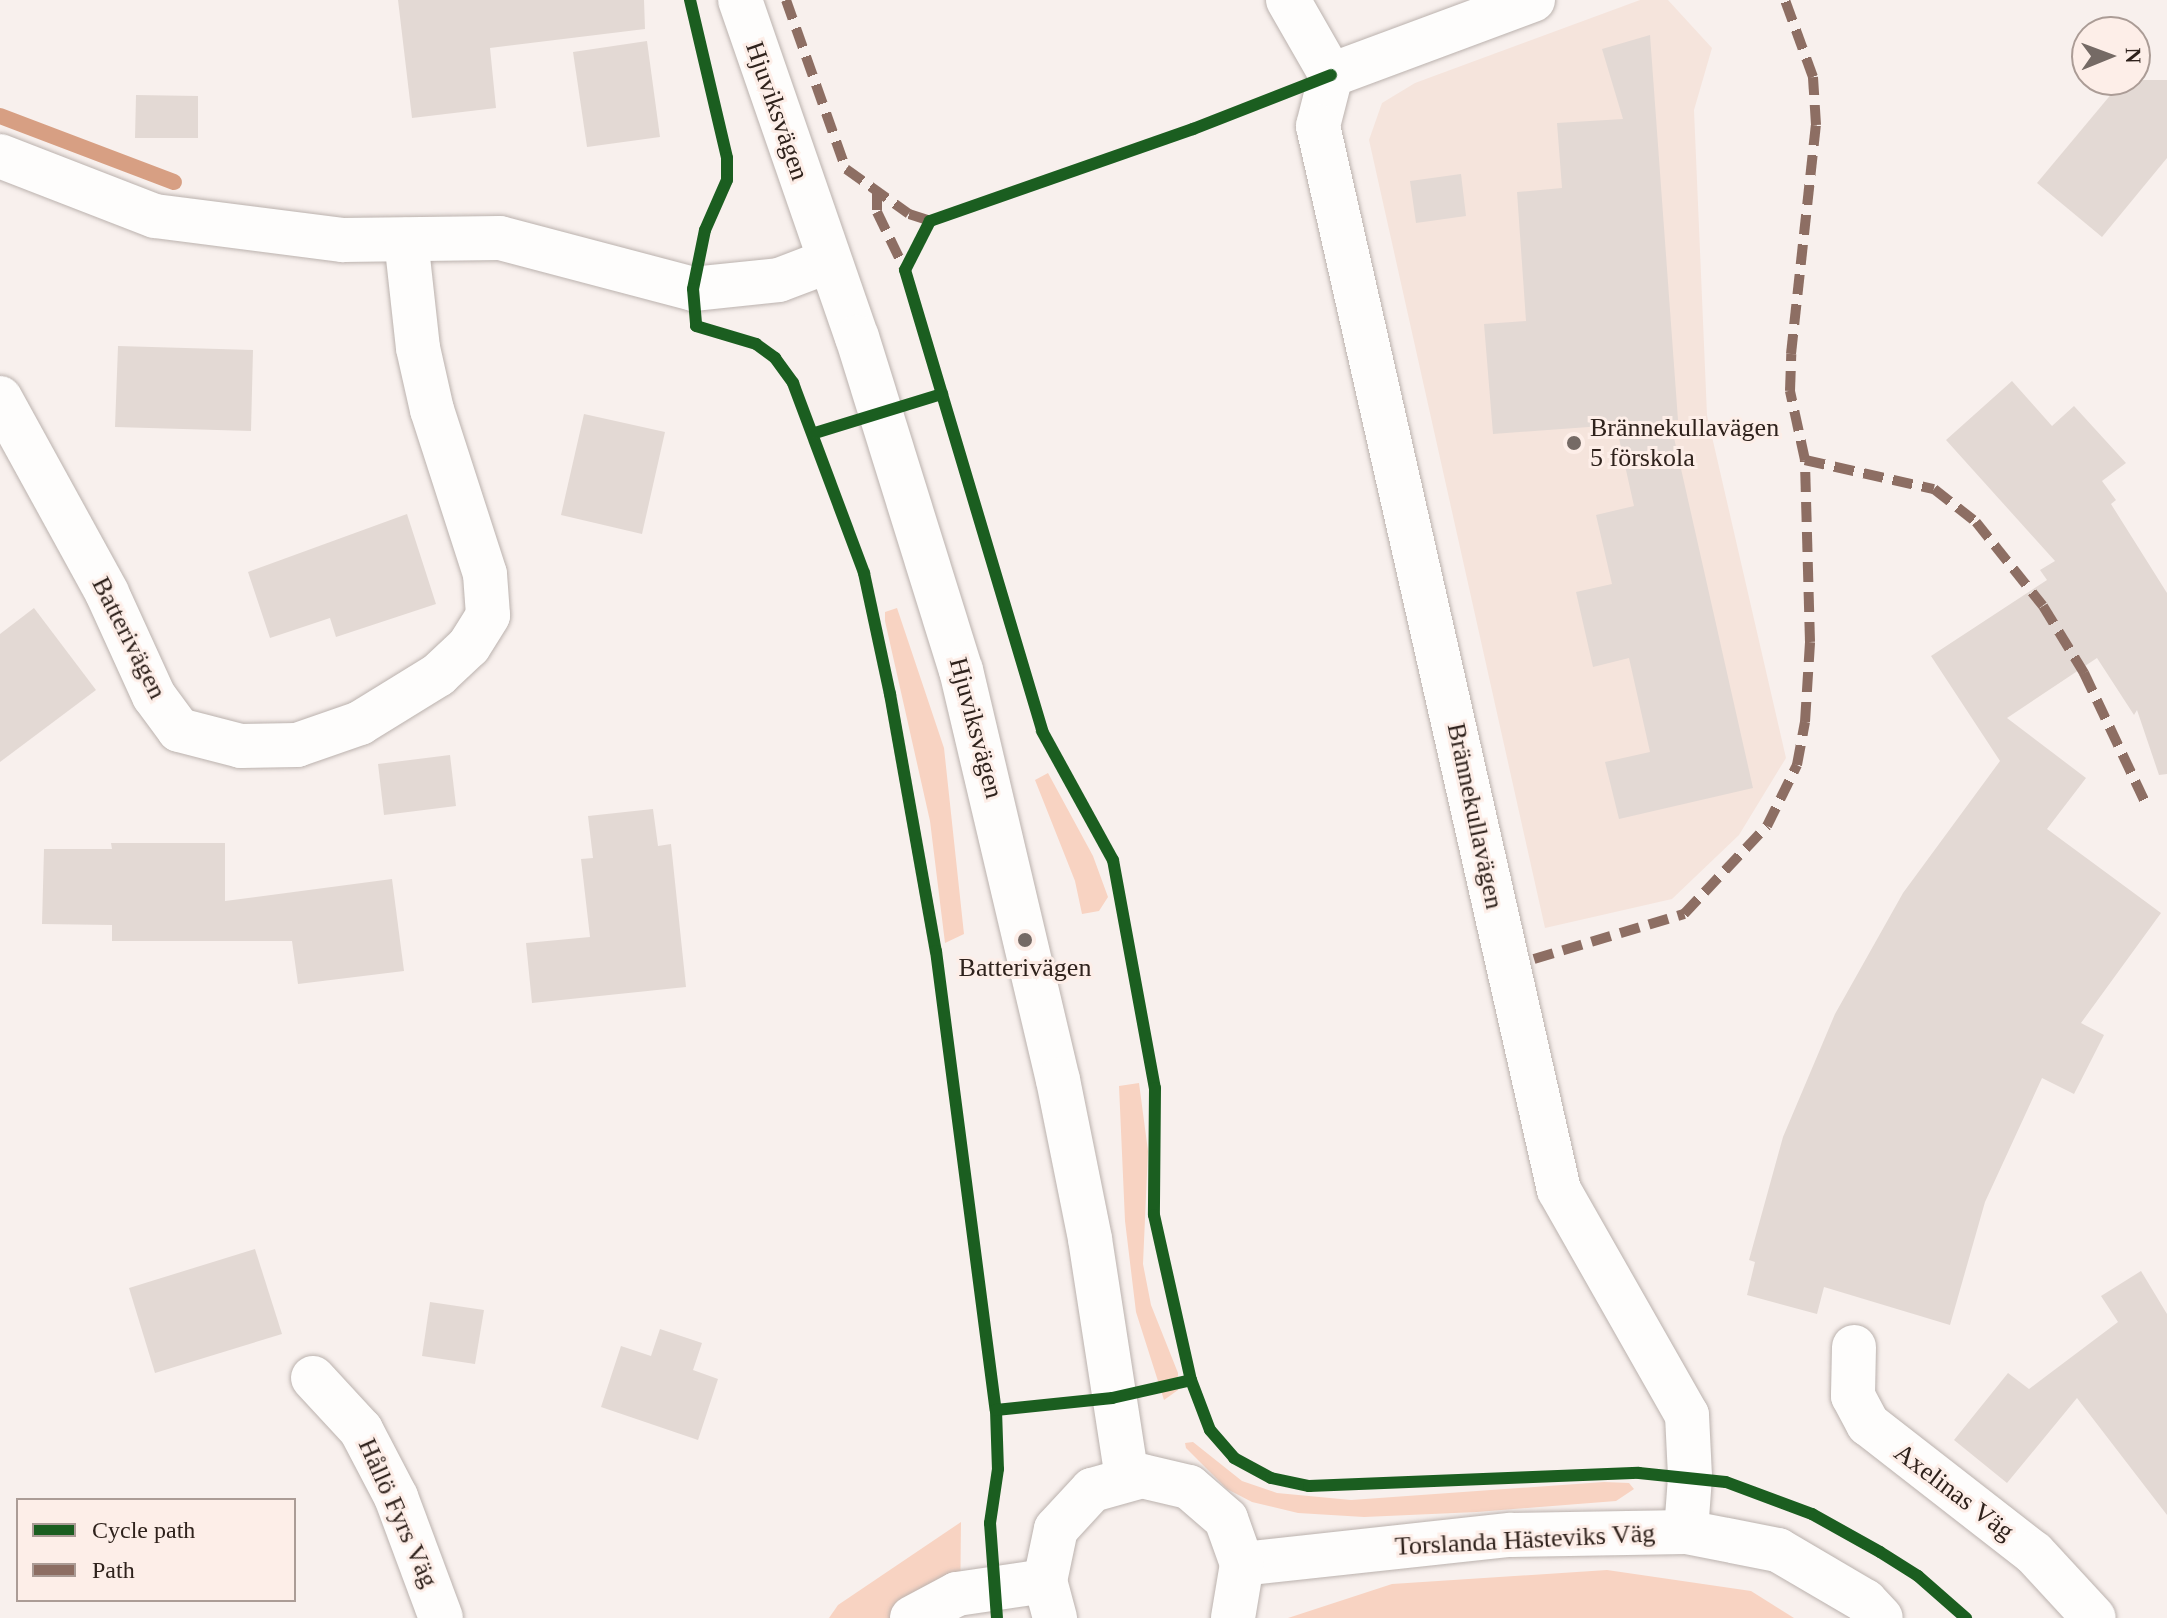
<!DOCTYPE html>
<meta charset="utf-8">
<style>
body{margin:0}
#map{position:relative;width:2167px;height:1618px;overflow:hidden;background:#f8f0ed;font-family:"Times New Roman",serif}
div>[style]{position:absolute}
.built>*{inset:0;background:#f5e4dc}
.green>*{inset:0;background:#f8d3c2}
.stream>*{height:16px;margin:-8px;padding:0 8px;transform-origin:8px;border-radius:8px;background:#d79f83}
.building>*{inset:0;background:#e3d9d4}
.roads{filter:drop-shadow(0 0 2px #bbb2ae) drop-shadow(0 0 2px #bbb2ae)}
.street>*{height:44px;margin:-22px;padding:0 22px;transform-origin:22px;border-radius:22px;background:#fefdfc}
.primary>*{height:44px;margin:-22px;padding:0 22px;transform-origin:22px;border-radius:22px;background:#fefdfc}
.quiet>*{height:10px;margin-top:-5px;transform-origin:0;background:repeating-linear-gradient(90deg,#8d6e63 0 20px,transparent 0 30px)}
.cycleway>*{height:12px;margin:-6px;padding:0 6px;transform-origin:6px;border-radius:6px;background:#1b5e20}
.dots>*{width:22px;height:22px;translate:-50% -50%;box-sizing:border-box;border:4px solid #fdeee8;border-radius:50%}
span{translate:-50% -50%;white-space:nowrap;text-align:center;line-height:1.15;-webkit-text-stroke:6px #fdeee8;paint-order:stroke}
.street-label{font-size:26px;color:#2f221c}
.poi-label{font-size:26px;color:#2f221c}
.left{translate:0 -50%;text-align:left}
.legend{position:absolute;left:16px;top:1498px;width:280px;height:104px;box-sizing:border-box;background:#fdeee8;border:2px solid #ab9c96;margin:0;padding:10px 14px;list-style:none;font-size:24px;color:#2f221c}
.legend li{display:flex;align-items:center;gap:16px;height:40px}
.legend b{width:40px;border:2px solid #ab9c96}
.north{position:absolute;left:2071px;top:16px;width:80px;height:80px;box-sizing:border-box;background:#fdeee8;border:2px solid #ab9c96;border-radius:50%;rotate:89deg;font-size:22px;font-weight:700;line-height:32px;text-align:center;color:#2f221c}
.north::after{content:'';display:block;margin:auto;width:28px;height:36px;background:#756a65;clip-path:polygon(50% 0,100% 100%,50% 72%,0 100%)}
</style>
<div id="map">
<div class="built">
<i style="clip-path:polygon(1640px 0,1668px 0,1712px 48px,1694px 110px,1707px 415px,1786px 758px,1739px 835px,1672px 899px,1545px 928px,1369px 140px,1382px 103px,1415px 83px)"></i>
</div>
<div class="green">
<i style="clip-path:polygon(897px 608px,944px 748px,964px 934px,945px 943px,930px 821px,885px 621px,885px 612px)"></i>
<i style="clip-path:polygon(1048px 773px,1093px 856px,1108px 897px,1099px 911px,1082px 914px,1075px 881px,1035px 780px)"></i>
<i style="clip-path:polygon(1139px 1083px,1148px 1151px,1143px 1264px,1151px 1305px,1178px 1373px,1178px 1390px,1164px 1400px,1136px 1312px,1125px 1221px,1119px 1086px)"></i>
<i style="clip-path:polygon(1193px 1442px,1242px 1481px,1277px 1493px,1351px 1500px,1604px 1482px,1629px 1483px,1634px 1489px,1616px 1501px,1477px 1512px,1364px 1517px,1298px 1513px,1252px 1502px,1227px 1489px,1186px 1448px,1185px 1443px)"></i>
<i style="clip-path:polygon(961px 1522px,960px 1618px,829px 1618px,838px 1605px)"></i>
<i style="clip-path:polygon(1607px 1570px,1751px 1591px,1794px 1618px,1288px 1618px,1392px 1584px)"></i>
</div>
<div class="stream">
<i style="left:0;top:116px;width:186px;rotate:20.8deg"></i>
</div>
<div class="building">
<i style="clip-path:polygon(398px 0,644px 0,645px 29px,490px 48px,496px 108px,412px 118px)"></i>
<i style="clip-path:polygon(1650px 35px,1678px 420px,1670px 420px,1753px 788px,1619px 819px,1605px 762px,1650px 752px,1629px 658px,1593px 667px,1576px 592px,1612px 584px,1596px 515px,1634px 506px,1616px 425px,1493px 434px,1484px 324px,1526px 321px,1517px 192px,1562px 188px,1557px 123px,1623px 119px,1602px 49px)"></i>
<i style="clip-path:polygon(647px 41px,660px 137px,587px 147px,573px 52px)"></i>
<i style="clip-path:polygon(2123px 80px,2167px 80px,2167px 158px,2102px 237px,2037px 183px)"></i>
<i style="clip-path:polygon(136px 95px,198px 96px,198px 138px,135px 138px)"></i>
<i style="clip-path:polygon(1461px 174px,1466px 216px,1416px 223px,1410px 181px)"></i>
<i style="clip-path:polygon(118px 346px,253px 350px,251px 431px,115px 427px)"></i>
<i style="clip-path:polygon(2012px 381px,2052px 426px,2074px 406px,2126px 463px,2102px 481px,2116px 500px,2111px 504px,2167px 593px,2167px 774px,2159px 775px,2137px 710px,2134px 715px,2097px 658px,2007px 718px,2086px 778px,2047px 829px,2161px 913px,2081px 1023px,2104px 1035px,2074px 1094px,2042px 1078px,1985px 1202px,1950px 1325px,1824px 1287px,1817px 1314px,1747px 1295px,1755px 1262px,1749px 1260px,1783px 1137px,1835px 1014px,1903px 893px,2000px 761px,1931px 656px,2047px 580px,2040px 570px,2055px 561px,1946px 440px)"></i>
<i style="clip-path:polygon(584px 414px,665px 432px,642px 534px,561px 515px)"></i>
<i style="clip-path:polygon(407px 514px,436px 604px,336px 637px,330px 618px,270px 638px,248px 572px)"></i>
<i style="clip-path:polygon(34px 608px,96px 690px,0 762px,0 634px)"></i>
<i style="clip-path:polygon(450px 755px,456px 806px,384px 815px,378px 764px)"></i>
<i style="clip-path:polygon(653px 809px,658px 846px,671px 844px,686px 987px,532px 1003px,526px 943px,590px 937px,581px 859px,593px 858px,588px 816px)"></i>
<i style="clip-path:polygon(111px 843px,225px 843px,225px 901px,392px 879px,404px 971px,298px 984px,292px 941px,112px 941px,112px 925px,42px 924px,44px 849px,112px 849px)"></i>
<i style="clip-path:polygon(255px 1249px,282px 1334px,155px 1373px,129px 1288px)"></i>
<i style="clip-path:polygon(2141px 1271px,2167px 1314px,2167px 1515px,2077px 1398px,2007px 1483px,1954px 1440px,2008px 1373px,2029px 1389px,2118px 1322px,2101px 1296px)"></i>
<i style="clip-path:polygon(430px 1302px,484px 1310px,475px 1364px,422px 1356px)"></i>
<i style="clip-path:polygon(660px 1329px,702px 1343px,693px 1370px,718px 1379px,698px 1440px,601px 1407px,621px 1346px,651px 1356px)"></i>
</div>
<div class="roads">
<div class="street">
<i style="left:1288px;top:0;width:86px;rotate:60.2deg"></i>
<i style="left:1533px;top:0;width:215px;rotate:159.6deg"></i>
<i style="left:1331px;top:75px;width:53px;rotate:104.3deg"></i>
<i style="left:1318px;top:126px;width:1091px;rotate:77.24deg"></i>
<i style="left:1559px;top:1190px;width:259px;rotate:60.4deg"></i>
<i style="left:1687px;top:1415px;width:62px;rotate:87.2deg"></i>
<i style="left:1690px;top:1477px;width:55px;rotate:94.2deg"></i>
<i style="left:0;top:156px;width:166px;rotate:21.2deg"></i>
<i style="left:155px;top:216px;width:190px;rotate:7.3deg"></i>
<i style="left:343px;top:240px;width:157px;rotate:-0.7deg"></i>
<i style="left:500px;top:238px;width:200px;rotate:14.8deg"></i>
<i style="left:693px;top:289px;width:86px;rotate:-6deg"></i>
<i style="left:779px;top:280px;width:53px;rotate:-20.8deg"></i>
<i style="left:0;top:398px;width:222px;rotate:61.2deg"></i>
<i style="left:107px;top:593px;width:113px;rotate:65.5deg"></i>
<i style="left:154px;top:696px;width:42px;rotate:53.7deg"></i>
<i style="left:179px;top:730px;width:64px;rotate:14.5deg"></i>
<i style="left:241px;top:746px;width:56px;rotate:-1deg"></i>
<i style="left:297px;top:745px;width:67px;rotate:-19.2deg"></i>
<i style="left:360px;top:723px;width:92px;rotate:-31.6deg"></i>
<i style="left:438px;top:675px;width:42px;rotate:-43.1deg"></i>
<i style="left:469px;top:646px;width:36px;rotate:-58deg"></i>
<i style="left:488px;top:615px;width:41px;rotate:-94.2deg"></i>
<i style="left:485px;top:574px;width:172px;rotate:-107.9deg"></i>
<i style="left:432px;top:410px;width:64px;rotate:-102.7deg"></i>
<i style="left:418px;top:348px;width:109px;rotate:-96.3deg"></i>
<i style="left:1854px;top:1347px;width:49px;rotate:91.2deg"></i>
<i style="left:1853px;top:1396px;width:32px;rotate:62deg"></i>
<i style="left:1868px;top:1424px;width:210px;rotate:37.9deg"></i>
<i style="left:2034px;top:1553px;width:88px;rotate:47.3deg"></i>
<i style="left:313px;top:1378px;width:71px;rotate:47.3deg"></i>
<i style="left:361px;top:1430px;width:76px;rotate:62.4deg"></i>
<i style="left:396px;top:1497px;width:129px;rotate:69.6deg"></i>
<i style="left:1242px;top:1564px;width:271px;rotate:-6.2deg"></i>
<i style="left:1511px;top:1535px;width:175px;rotate:-1deg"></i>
<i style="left:1686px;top:1532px;width:94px;rotate:11.1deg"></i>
<i style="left:1778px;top:1550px;width:101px;rotate:30.4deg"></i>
<i style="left:1865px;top:1601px;width:23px;rotate:47deg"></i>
<i style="left:912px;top:1618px;width:51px;rotate:-28.1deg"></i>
<i style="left:957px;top:1594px;width:89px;rotate:-8.4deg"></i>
</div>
<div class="primary">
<i style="left:740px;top:0;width:357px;rotate:70.9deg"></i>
<i style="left:857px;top:337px;width:349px;rotate:72.7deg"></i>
<i style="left:961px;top:670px;width:421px;rotate:76.7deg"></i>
<i style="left:1058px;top:1080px;width:162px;rotate:78.6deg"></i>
<i style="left:1090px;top:1239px;width:241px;rotate:81.2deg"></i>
<i style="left:1055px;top:1618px;width:38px;rotate:-105deg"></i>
<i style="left:1045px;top:1581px;width:53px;rotate:-78.1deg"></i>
<i style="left:1056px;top:1529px;width:53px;rotate:-47.3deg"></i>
<i style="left:1092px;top:1490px;width:52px;rotate:-15.6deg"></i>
<i style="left:1142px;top:1476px;width:48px;rotate:13.2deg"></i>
<i style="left:1189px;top:1487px;width:49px;rotate:40.9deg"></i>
<i style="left:1226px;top:1519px;width:48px;rotate:70.4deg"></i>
<i style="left:1242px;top:1564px;width:55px;rotate:99.5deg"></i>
</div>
</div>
<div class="quiet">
<i style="left:786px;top:0;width:179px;rotate:70.5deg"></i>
<i style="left:846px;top:169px;width:77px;rotate:35.5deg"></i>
<i style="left:909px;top:214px;width:22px;rotate:18deg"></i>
<i style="left:877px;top:190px;width:22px;rotate:90deg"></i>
<i style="left:877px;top:212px;width:64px;rotate:64.2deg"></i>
<i style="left:1805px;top:460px;width:132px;rotate:12.7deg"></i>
<i style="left:1934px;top:489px;width:53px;rotate:38.2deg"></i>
<i style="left:1976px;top:522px;width:107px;rotate:51.4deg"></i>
<i style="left:2043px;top:606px;width:79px;rotate:58.5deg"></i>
<i style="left:2084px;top:673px;width:147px;rotate:64.7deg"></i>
<i style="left:1534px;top:959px;width:157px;rotate:-16.7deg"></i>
<i style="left:1684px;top:914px;width:121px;rotate:-46.7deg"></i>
<i style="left:1767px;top:826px;width:68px;rotate:-63.8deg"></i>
<i style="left:1797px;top:765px;width:44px;rotate:-79.5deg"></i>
<i style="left:1805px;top:722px;width:80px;rotate:-86.4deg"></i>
<i style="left:1810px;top:642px;width:182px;rotate:-91.6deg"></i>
<i style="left:1805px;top:460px;width:71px;rotate:-102.3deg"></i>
<i style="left:1790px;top:391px;width:37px;rotate:-88deg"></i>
<i style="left:1791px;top:354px;width:230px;rotate:-83.8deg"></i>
<i style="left:1816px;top:125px;width:48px;rotate:-93.6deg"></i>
<i style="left:1813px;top:77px;width:82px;rotate:-110deg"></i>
</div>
<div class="cycleway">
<i style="left:690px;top:0;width:162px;rotate:76.8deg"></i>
<i style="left:727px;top:158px;width:22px;rotate:90deg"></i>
<i style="left:727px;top:180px;width:55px;rotate:113.7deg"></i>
<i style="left:705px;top:230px;width:60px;rotate:101.5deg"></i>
<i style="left:693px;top:289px;width:37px;rotate:85deg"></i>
<i style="left:696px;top:326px;width:63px;rotate:16.7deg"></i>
<i style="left:756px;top:344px;width:24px;rotate:36deg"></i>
<i style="left:775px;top:358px;width:31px;rotate:54deg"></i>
<i style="left:793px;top:383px;width:203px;rotate:69.5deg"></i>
<i style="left:864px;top:573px;width:124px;rotate:77.9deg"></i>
<i style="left:890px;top:694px;width:261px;rotate:79.9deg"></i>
<i style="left:936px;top:951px;width:463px;rotate:82.6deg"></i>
<i style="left:996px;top:1410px;width:59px;rotate:88.1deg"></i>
<i style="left:998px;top:1469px;width:55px;rotate:98.4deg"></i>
<i style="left:990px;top:1523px;width:95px;rotate:85.8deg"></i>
<i style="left:1331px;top:75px;width:148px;rotate:158.6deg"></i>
<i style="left:1193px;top:129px;width:279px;rotate:160.7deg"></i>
<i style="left:930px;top:221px;width:55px;rotate:117deg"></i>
<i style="left:905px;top:270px;width:481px;rotate:73.4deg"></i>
<i style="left:1042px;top:731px;width:147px;rotate:61.2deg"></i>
<i style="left:1113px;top:860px;width:232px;rotate:79.6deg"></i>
<i style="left:1155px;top:1088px;width:127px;rotate:90.5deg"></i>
<i style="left:1154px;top:1215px;width:169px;rotate:77.4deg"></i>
<i style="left:1191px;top:1380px;width:53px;rotate:69.2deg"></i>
<i style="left:1210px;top:1430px;width:37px;rotate:49deg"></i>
<i style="left:1234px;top:1458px;width:42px;rotate:28.4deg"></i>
<i style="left:1271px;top:1478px;width:39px;rotate:12deg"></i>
<i style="left:1309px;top:1486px;width:330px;rotate:-2.3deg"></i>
<i style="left:1639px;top:1473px;width:87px;rotate:5.9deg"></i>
<i style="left:1726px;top:1482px;width:92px;rotate:20.4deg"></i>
<i style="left:1812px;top:1514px;width:78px;rotate:29.2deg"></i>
<i style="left:1880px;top:1552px;width:45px;rotate:32.3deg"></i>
<i style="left:1918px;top:1576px;width:64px;rotate:41.2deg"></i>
<i style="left:815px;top:433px;width:133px;rotate:-17.1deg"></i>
<i style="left:996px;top:1410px;width:117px;rotate:-5.9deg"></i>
<i style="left:1112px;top:1398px;width:81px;rotate:-12.8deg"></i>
</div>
<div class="dots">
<i style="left:1574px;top:443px;background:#756a65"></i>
<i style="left:1025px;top:940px;background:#756a65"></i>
</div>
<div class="street-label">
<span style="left:777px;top:111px;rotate:71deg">Hjuviksvägen</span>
<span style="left:129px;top:638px;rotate:63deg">Batterivägen</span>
<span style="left:976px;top:728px;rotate:75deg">Hjuviksvägen</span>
<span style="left:1475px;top:816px;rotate:78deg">Brännekullavägen</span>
<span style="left:1954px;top:1492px;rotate:37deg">Axelinas Väg</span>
<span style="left:398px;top:1513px;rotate:66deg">Hållö Fyrs Väg</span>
<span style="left:1525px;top:1540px;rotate:-3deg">Torslanda Hästeviks Väg</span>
</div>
<div class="poi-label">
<span class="left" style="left:1590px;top:443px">Brännekullavägen<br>5 förskola</span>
<span style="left:1025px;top:968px">Batterivägen</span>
</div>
<ul class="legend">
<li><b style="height:10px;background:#1b5e20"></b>Cycle path</li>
<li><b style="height:10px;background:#8d6e63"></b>Path</li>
</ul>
<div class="north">N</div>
</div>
